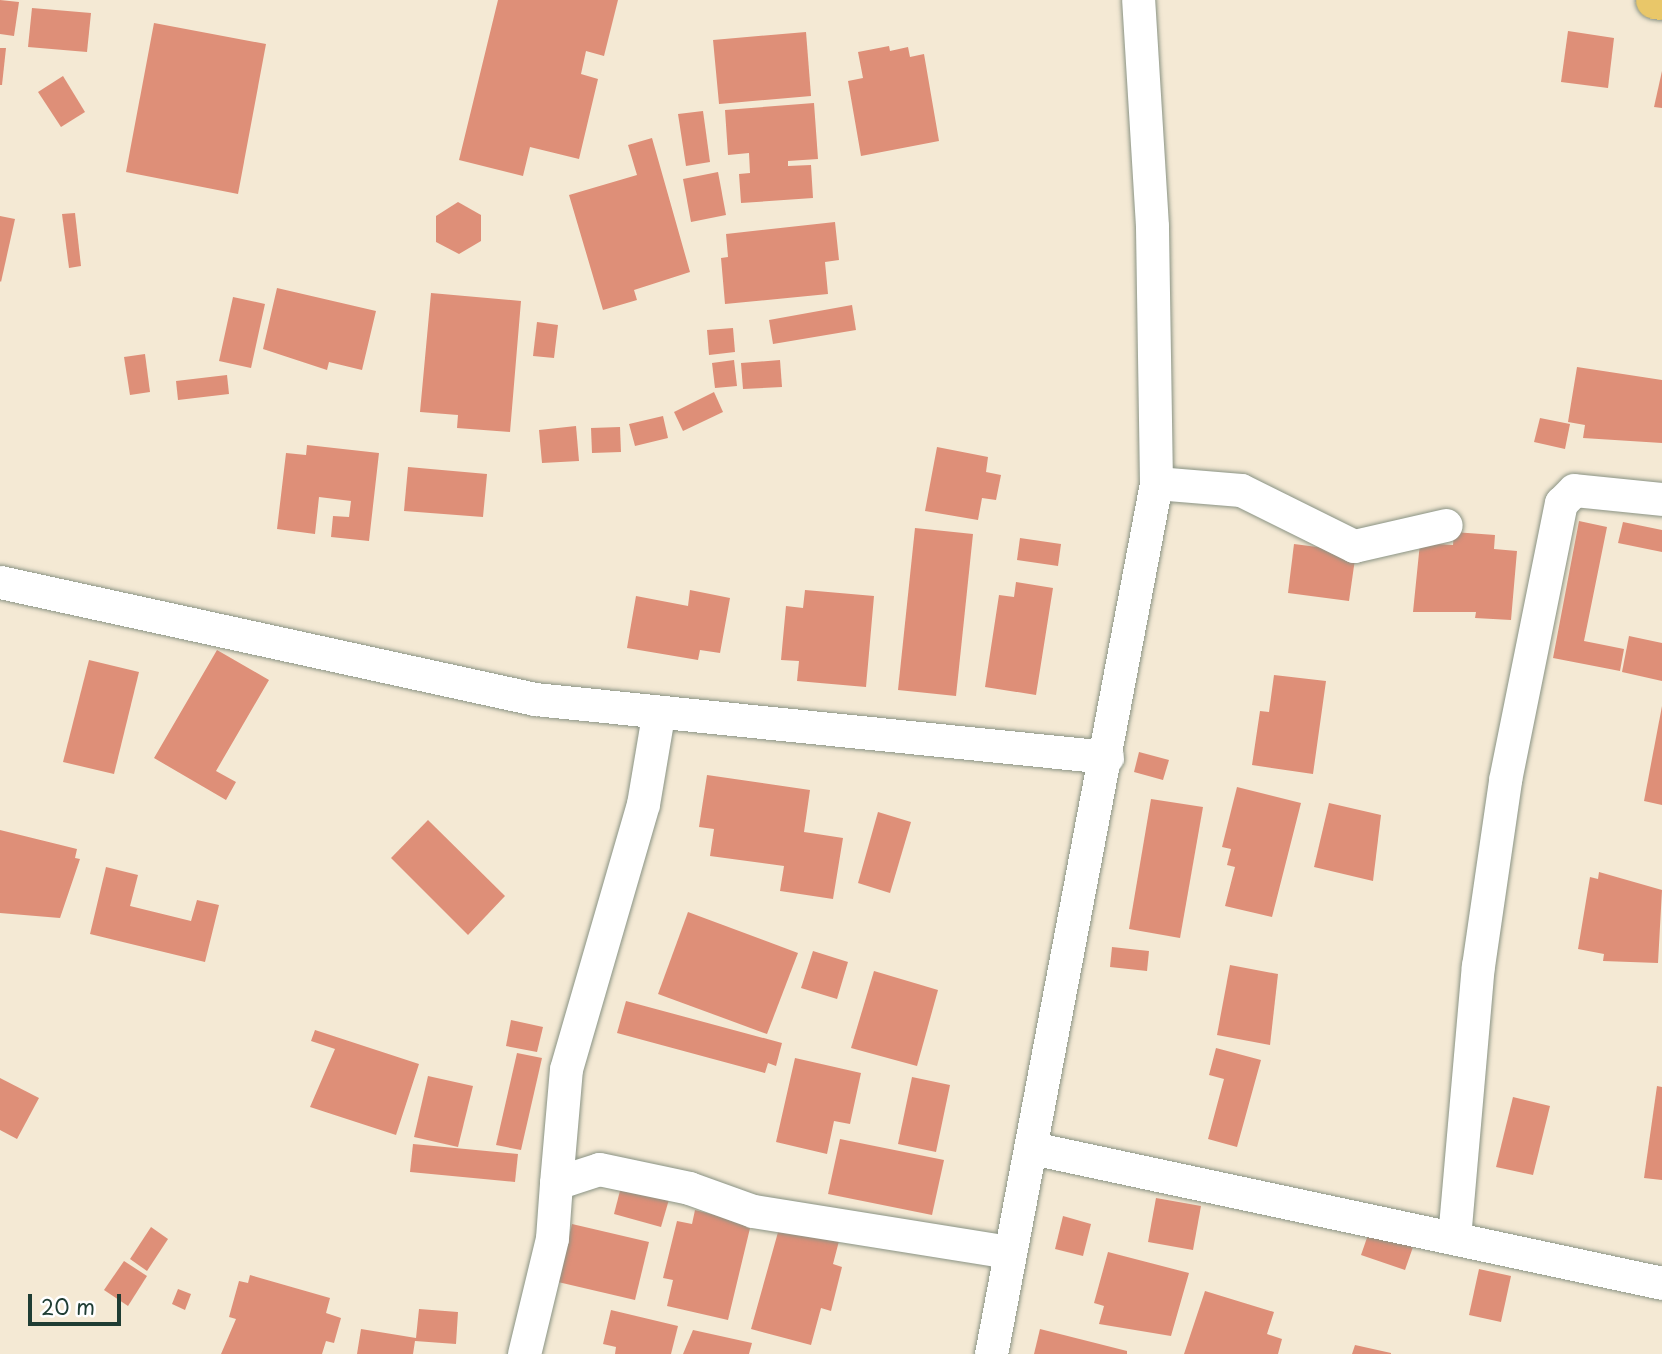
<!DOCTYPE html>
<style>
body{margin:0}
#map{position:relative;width:1662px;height:1354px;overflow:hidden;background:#f4e9d4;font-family:"Playpen Sans",sans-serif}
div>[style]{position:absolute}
.building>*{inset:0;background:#de8f78}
.roads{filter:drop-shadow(0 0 2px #8a9384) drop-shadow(0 0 2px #8a9384)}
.minor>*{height:33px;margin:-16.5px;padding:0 16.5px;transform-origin:16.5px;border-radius:16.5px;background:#fff}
.trunk>*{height:38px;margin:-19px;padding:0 19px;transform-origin:19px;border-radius:19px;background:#e9c769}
span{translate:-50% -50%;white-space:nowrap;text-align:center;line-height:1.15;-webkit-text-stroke:5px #fff;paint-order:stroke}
.scale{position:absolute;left:28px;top:1294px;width:93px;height:32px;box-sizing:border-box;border:4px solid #1f3d34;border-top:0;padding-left:9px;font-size:21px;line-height:24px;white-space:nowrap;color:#1f3d34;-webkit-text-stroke:5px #fff;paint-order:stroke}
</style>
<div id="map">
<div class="building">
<i style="clip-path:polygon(0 0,19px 2px,14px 36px,0 34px)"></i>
<i style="clip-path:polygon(498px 0,618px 0,604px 56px,586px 51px,581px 74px,598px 79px,579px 159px,530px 147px,523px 176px,459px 160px)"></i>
<i style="clip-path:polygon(32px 8px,91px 13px,87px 52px,28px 47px)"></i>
<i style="clip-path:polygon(154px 23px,266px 44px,238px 194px,126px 172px)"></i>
<i style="clip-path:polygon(1568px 31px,1614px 38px,1608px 88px,1561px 82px)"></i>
<i style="clip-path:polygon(806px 32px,811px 96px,719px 104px,713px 40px)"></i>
<i style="clip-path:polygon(889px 46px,890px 51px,908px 47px,910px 57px,924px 54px,939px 141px,861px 156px,848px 81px,863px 78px,858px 52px)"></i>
<i style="clip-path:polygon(0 48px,6px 48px,2px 85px,0 85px)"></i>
<i style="clip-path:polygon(1662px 71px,1662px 108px,1654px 107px)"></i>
<i style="clip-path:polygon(63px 76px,85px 112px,61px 127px,38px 92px)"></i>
<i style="clip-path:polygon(814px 103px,818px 159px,788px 161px,788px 166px,811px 165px,813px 198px,741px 203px,739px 174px,750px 173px,749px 153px,728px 155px,725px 110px)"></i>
<i style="clip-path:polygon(703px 111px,710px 162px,686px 166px,678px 114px)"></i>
<i style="clip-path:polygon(652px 138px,690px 272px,634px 290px,637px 300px,603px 310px,569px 195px,637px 175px,628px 145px)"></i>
<i style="clip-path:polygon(718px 172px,726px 215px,691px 222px,683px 179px)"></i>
<i style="clip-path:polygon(458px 202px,481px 215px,481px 241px,459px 254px,436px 242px,436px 216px)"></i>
<i style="clip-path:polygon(75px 213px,81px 266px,69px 268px,62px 214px)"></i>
<i style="clip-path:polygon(0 216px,15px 219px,1px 282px,0 281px)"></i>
<i style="clip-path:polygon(835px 222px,839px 260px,825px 262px,828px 294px,725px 304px,721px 258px,728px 257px,726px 234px)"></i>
<i style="clip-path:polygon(277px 288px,376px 311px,362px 370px,329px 362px,327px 370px,263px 349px)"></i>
<i style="clip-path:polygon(431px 293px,521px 301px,510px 432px,457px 428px,458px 415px,420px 412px)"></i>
<i style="clip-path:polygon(233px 297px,265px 304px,251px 368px,219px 361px)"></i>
<i style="clip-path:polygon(852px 305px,856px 330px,773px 344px,769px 320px)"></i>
<i style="clip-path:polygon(537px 322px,558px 325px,554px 358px,533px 356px)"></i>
<i style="clip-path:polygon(733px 328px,735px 352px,709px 355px,707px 330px)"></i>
<i style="clip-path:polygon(145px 354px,150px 392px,130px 395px,124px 357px)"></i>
<i style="clip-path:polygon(734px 360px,737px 386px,715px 388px,712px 363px)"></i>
<i style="clip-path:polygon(780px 360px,782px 387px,743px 389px,741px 363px)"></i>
<i style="clip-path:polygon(1577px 367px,1662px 380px,1662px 443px,1583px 438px,1585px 425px,1568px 422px)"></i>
<i style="clip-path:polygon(227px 375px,229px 394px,178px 400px,176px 381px)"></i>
<i style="clip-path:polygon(714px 392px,723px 412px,683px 431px,674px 412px)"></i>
<i style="clip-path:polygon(663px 416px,668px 438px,635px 446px,629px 424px)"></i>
<i style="clip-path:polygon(1540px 418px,1570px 424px,1565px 449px,1534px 442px)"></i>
<i style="clip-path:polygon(576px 426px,579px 461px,542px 463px,539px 430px)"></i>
<i style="clip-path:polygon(620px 427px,621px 452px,592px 453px,591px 428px)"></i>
<i style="clip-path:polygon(307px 445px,379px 453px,369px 541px,331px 537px,333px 516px,349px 517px,351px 501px,319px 497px,315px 534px,277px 529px,286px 453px,306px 455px)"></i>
<i style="clip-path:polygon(937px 447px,988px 457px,986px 472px,1001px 475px,996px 500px,982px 498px,978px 520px,925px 511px)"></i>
<i style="clip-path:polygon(408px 467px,487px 474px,483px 517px,404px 511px)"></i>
<i style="clip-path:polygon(1579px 521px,1607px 527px,1584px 641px,1624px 649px,1620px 671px,1553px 658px)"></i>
<i style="clip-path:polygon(1623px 522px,1662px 530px,1662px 552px,1618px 543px)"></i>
<i style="clip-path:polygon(915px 528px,973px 534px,956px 696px,898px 690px)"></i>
<i style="clip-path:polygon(1454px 532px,1495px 535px,1494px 549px,1517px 551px,1511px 620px,1475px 618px,1476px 612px,1413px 612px,1420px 543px,1453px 545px)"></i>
<i style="clip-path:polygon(1020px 538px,1061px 544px,1058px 566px,1017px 560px)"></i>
<i style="clip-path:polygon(1294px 544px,1356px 552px,1349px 601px,1288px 593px)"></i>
<i style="clip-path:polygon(1016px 582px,1053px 588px,1036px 695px,985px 687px,999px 595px,1014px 597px)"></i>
<i style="clip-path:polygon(690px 590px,730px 598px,720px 653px,700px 650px,698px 660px,627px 648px,636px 596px,688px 606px)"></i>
<i style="clip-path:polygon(805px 590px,874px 596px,866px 687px,797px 681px,799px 661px,781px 660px,786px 606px,803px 608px)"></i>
<i style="clip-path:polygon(1629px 636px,1662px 643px,1662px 681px,1622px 672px)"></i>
<i style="clip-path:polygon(217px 650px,269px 680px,216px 771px,236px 782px,226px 800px,154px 758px)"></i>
<i style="clip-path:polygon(89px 660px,139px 672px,114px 774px,63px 762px)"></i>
<i style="clip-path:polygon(1274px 675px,1326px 681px,1313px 774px,1252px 765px,1260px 711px,1269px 712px)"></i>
<i style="clip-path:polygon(1662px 706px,1662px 805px,1644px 801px)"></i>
<i style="clip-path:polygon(1139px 752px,1169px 760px,1163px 780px,1134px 772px)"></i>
<i style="clip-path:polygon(707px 775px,810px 790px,804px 832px,843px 838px,833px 899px,780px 891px,784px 866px,710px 856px,714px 829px,699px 827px)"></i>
<i style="clip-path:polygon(1237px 787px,1301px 803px,1272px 917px,1225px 906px,1235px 867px,1227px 865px,1231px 849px,1222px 847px)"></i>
<i style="clip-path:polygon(1151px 799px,1203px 807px,1180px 938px,1129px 929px)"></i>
<i style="clip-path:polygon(1329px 803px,1381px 815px,1373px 881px,1314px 867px)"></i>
<i style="clip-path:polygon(878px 812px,911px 822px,890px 893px,858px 883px)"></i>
<i style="clip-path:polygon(428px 820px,505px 896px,468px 935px,391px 858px)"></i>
<i style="clip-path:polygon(0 830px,77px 849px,75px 858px,80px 859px,60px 918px,0 913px)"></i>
<i style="clip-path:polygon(106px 867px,138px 875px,130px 906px,191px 921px,197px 900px,219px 905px,205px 962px,90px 934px)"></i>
<i style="clip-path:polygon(1599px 872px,1662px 890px,1658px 963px,1603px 961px,1604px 954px,1578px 949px,1590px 877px,1598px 879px)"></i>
<i style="clip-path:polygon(688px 912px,798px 953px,767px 1034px,658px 994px)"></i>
<i style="clip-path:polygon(1112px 947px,1149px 951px,1147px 971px,1110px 967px)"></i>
<i style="clip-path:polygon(813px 951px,848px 962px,837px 999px,801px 988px)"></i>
<i style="clip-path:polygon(1230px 965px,1278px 974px,1270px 1045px,1217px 1035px)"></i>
<i style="clip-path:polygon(874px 971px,938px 990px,917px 1066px,851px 1048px)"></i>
<i style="clip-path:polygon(626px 1001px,782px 1043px,776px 1066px,768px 1063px,765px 1073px,617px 1033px)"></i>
<i style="clip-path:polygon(511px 1020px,543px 1027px,537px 1052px,506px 1046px)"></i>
<i style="clip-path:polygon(315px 1030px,419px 1064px,396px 1135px,310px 1107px,335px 1049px,311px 1041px)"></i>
<i style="clip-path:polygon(1216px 1048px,1261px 1060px,1237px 1147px,1208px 1139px,1224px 1079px,1209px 1075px)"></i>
<i style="clip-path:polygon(517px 1053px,542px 1058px,521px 1150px,496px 1145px)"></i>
<i style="clip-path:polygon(795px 1058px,861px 1073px,850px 1124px,834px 1121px,827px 1154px,776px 1142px)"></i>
<i style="clip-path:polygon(428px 1076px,473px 1086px,458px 1147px,414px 1137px)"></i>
<i style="clip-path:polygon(912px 1077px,950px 1085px,936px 1152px,898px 1144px)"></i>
<i style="clip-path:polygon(0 1078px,39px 1098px,17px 1139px,0 1130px)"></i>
<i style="clip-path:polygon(1657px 1086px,1662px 1087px,1662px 1180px,1644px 1178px)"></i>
<i style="clip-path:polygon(1513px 1097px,1550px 1106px,1533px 1175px,1496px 1167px)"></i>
<i style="clip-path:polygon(840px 1139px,944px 1160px,932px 1215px,828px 1194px)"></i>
<i style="clip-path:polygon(413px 1144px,518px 1154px,515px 1182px,410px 1172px)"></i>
<i style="clip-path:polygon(622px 1183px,670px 1196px,661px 1227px,614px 1214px)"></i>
<i style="clip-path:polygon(1156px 1198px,1201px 1206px,1193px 1250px,1148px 1242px)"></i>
<i style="clip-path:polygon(695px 1210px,751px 1224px,728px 1320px,667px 1306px,673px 1280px,663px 1278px,677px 1221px,692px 1224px)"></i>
<i style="clip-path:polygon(1063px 1216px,1091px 1224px,1083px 1256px,1055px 1249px)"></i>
<i style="clip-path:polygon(572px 1224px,649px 1242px,635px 1300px,558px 1282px)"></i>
<i style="clip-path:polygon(780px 1225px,839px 1241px,833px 1264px,842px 1267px,831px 1311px,821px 1308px,811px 1345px,751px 1329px)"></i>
<i style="clip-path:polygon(151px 1227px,168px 1239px,147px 1271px,130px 1259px)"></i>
<i style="clip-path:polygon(1369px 1232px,1413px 1247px,1405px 1270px,1361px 1255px)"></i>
<i style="clip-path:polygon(1108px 1252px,1189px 1273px,1171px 1336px,1099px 1324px,1104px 1306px,1094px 1303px)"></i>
<i style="clip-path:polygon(124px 1261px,147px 1276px,128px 1306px,104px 1290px)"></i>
<i style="clip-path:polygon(1479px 1269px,1511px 1276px,1501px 1322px,1469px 1315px)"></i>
<i style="clip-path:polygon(250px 1275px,330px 1298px,326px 1313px,341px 1318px,334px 1343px,326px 1341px,322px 1354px,221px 1354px,236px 1319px,229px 1317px,239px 1281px,248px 1283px)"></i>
<i style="clip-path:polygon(178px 1289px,191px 1294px,185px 1310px,172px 1304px)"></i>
<i style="clip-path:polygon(1205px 1291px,1274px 1312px,1267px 1334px,1282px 1339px,1278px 1354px,1184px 1354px)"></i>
<i style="clip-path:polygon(419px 1309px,458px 1312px,456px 1344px,415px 1341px,413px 1354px,357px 1354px,361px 1329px,416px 1338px)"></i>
<i style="clip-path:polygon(611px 1310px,678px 1326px,671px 1354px,615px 1354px,616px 1347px,603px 1344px)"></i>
<i style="clip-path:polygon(1040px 1329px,1127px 1351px,1127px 1354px,1034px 1354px)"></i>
<i style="clip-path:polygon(693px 1330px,752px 1343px,749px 1354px,683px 1354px)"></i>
<i style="clip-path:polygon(1355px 1345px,1391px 1353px,1391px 1354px,1352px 1354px)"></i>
</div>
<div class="roads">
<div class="minor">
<i style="left:1156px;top:483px;width:85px;rotate:4.7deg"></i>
<i style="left:1241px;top:490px;width:126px;rotate:26.4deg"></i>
<i style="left:1354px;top:546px;width:94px;rotate:-12.9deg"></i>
<i style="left:0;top:582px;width:548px;rotate:12.34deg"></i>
<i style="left:535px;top:699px;width:575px;rotate:5.79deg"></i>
<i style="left:1032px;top:1148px;width:644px;rotate:12.09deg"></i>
<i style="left:556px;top:1183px;width:114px;rotate:-85deg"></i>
<i style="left:566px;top:1069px;width:276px;rotate:-73.8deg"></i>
<i style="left:643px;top:804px;width:90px;rotate:-80.4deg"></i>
<i style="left:1454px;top:1238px;width:273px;rotate:-85deg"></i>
<i style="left:1478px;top:966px;width:188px;rotate:-81.7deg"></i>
<i style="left:1505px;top:780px;width:283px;rotate:-78.6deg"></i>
<i style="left:1561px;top:503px;width:18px;rotate:-45deg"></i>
<i style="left:1574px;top:490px;width:88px;rotate:5.8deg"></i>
<i style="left:524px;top:1354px;width:119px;rotate:-76.4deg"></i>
<i style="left:552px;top:1238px;width:55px;rotate:-85.8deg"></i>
<i style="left:556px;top:1183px;width:45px;rotate:-18deg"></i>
<i style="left:599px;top:1169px;width:92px;rotate:11.9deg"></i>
<i style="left:689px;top:1188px;width:68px;rotate:19.8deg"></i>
<i style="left:753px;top:1211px;width:260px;rotate:9.1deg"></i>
<i style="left:991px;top:1354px;width:886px;rotate:-79.27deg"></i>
<i style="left:1156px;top:483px;width:257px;rotate:-90.9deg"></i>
<i style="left:1152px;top:226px;width:226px;rotate:-93.5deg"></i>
</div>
<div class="trunk">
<i style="left:1655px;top:0;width:7px;rotate:8deg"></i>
</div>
</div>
<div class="scale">20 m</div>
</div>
